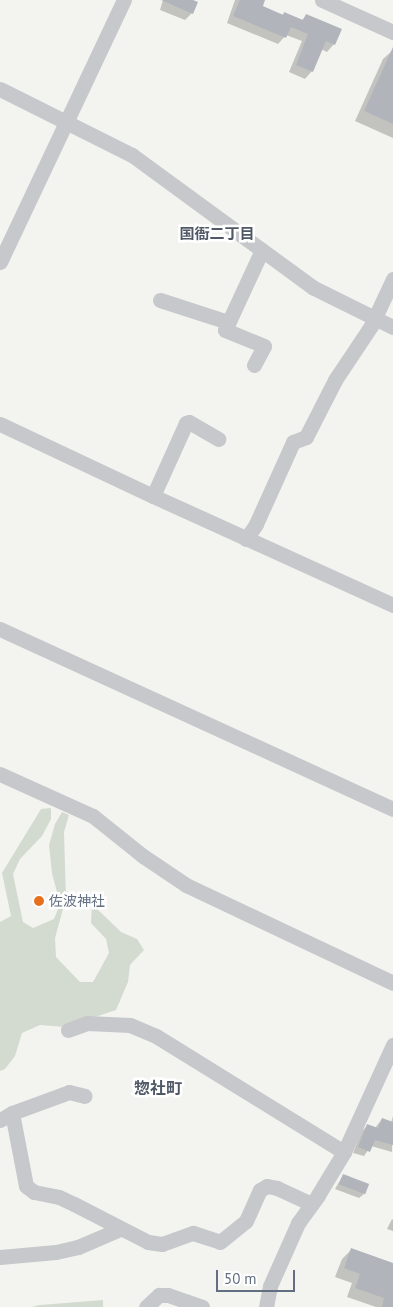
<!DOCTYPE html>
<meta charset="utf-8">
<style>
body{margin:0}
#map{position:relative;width:393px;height:1307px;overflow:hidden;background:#f3f4ef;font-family:"PT Sans","Noto Sans JP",sans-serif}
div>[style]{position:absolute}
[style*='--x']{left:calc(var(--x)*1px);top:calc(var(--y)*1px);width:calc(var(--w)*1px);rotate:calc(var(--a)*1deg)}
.green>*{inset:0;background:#d3dbd0}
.shadow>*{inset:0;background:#0003}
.building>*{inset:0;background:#b1b5bb;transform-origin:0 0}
.minor>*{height:15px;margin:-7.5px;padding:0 7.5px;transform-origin:7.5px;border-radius:7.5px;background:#c6c8cc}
.dots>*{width:14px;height:14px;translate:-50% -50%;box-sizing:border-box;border:2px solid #fff;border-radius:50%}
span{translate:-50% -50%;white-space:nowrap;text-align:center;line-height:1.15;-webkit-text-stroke:5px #fff;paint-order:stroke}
.poi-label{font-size:14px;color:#626e81}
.left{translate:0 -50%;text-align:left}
.neighbourhood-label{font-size:15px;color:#505866;font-weight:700}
.quarter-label{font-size:16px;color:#505866;font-weight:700}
.scale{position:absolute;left:216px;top:1270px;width:79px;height:22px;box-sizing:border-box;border:2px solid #626e81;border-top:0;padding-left:6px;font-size:15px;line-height:18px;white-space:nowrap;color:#626e81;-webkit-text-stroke:4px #fff;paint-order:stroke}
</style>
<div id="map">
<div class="green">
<i style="clip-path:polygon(51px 808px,51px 819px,42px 836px,20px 859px,13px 874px,23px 922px,33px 928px,54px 919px,60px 904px,52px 873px,49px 845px,55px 824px,62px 812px,69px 815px,64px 832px,66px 898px,55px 938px,56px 957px,80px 982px,93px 982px,109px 953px,106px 939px,91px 923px,92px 904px,121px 932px,137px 939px,144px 950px,130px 965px,128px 982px,116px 1010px,65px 1027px,40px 1025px,22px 1033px,15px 1056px,5px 1069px,0 1071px,0 922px,11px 916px,2px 873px,41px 809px)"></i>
<i style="clip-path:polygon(103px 1300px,103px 1307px,31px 1307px,40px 1305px)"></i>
</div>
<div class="shadow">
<i style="clip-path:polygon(163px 0,190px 0,192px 13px,185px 20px,160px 10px)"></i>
<i style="clip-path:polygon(235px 0,264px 0,261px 7px,301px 21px,306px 16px,334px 44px,327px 52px,321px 49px,312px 71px,305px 79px,289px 72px,302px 41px,286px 35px,278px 44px,227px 23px)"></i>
<i style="clip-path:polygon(393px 50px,393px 138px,355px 121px,383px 59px)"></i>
<i style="clip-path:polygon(393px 1116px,392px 1152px,371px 1146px,364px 1156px,353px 1153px,362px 1131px,368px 1125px,375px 1128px,382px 1119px,391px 1123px)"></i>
<i style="clip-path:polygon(343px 1175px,364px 1194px,359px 1198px,335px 1189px)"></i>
<i style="clip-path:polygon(392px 1219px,393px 1220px,393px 1231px,387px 1229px)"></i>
<i style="clip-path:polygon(351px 1250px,393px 1265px,393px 1307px,376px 1307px,347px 1297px,352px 1283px,335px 1277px,342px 1259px)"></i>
</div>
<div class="building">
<i style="clip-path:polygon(161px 0,193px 0,198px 2px,193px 14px)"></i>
<i style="clip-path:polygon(240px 0,265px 0,263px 6px,283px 15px,284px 12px,303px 20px,306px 14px,342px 29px,335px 45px,326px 41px,313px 72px,296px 65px,308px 34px,291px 27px,286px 38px,233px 16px)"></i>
<i style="clip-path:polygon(393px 47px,393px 124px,364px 111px)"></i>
<i style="clip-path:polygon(382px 1118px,393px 1122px,393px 1145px,375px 1140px,370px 1152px,358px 1147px,367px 1124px,378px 1128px)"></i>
<i style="left:343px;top:1174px;width:28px;height:11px;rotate:21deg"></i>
<i style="clip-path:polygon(351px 1248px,393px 1263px,393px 1307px,382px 1307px,384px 1298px,355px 1288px,360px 1274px,344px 1268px)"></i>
</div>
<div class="minor">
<i style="--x:322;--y:0;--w:78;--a:24.3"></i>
<i style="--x:0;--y:89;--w:148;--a:26.6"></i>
<i style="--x:132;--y:155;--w:225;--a:36.2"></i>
<i style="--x:314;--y:288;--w:88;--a:26.3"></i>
<i style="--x:0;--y:262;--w:290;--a:-64.7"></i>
<i style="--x:160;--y:300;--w:71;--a:17.9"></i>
<i style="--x:254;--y:365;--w:21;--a:-62"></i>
<i style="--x:264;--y:346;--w:42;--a:-157.7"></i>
<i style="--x:225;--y:330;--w:88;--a:-65.2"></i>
<i style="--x:0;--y:424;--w:169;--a:25.2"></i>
<i style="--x:153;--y:496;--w:264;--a:24.4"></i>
<i style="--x:153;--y:496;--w:80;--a:-65.7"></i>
<i style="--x:186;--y:423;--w:3;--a:-18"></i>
<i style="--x:189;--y:422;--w:34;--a:30"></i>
<i style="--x:246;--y:539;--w:18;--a:-56"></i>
<i style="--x:256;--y:524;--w:90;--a:-65.7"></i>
<i style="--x:293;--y:442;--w:14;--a:-21"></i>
<i style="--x:306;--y:437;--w:64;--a:-63"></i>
<i style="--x:335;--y:380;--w:65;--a:-56.3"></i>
<i style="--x:371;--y:326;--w:52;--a:-64.9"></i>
<i style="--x:0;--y:629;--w:432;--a:24.6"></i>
<i style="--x:0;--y:774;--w:102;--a:24.3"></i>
<i style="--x:93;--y:816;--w:64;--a:38.7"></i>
<i style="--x:143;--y:856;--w:52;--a:34"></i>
<i style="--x:186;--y:885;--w:229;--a:25.3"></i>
<i style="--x:68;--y:1030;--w:20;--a:-20"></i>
<i style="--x:87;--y:1023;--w:43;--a:2.7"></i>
<i style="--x:130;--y:1025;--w:28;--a:23"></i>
<i style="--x:156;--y:1036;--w:221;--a:31.7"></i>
<i style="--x:12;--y:1113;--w:74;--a:79.1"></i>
<i style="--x:26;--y:1186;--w:10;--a:37"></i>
<i style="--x:34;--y:1192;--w:25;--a:11"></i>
<i style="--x:59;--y:1197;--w:17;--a:25"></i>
<i style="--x:74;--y:1204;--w:83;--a:27.2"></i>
<i style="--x:148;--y:1242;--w:14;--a:8"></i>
<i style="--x:162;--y:1244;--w:33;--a:-20"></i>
<i style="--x:193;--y:1233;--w:28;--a:18"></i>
<i style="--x:220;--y:1242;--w:33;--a:-39"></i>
<i style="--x:246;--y:1221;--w:34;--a:-66"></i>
<i style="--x:260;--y:1190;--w:8;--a:-30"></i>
<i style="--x:267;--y:1186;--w:10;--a:11"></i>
<i style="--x:277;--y:1188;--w:38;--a:25"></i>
<i style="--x:0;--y:1120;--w:14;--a:-30"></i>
<i style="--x:12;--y:1113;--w:61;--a:-20.2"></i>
<i style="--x:69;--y:1092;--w:16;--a:14"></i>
<i style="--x:0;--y:1257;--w:56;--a:-5.1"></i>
<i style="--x:56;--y:1252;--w:23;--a:-13"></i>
<i style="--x:78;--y:1247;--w:46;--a:-23.2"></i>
<i style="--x:146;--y:1307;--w:18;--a:-43"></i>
<i style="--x:159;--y:1295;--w:9;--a:0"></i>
<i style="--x:168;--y:1295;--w:36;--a:19"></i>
<i style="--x:266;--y:1307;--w:21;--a:-79"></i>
<i style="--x:270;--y:1286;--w:69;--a:-66"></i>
<i style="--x:298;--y:1223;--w:34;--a:-54"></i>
<i style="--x:318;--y:1195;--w:50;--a:-58.8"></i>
<i style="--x:344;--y:1152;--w:118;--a:-65.4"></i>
</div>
<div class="dots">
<i style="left:39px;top:901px;background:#e6701d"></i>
</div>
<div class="poi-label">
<span class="left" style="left:49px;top:901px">佐波神社</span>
</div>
<div class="neighbourhood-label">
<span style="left:217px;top:234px">国衙二丁目</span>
</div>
<div class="quarter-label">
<span style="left:158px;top:1088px">惣社町</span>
</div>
<div class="scale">50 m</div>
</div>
